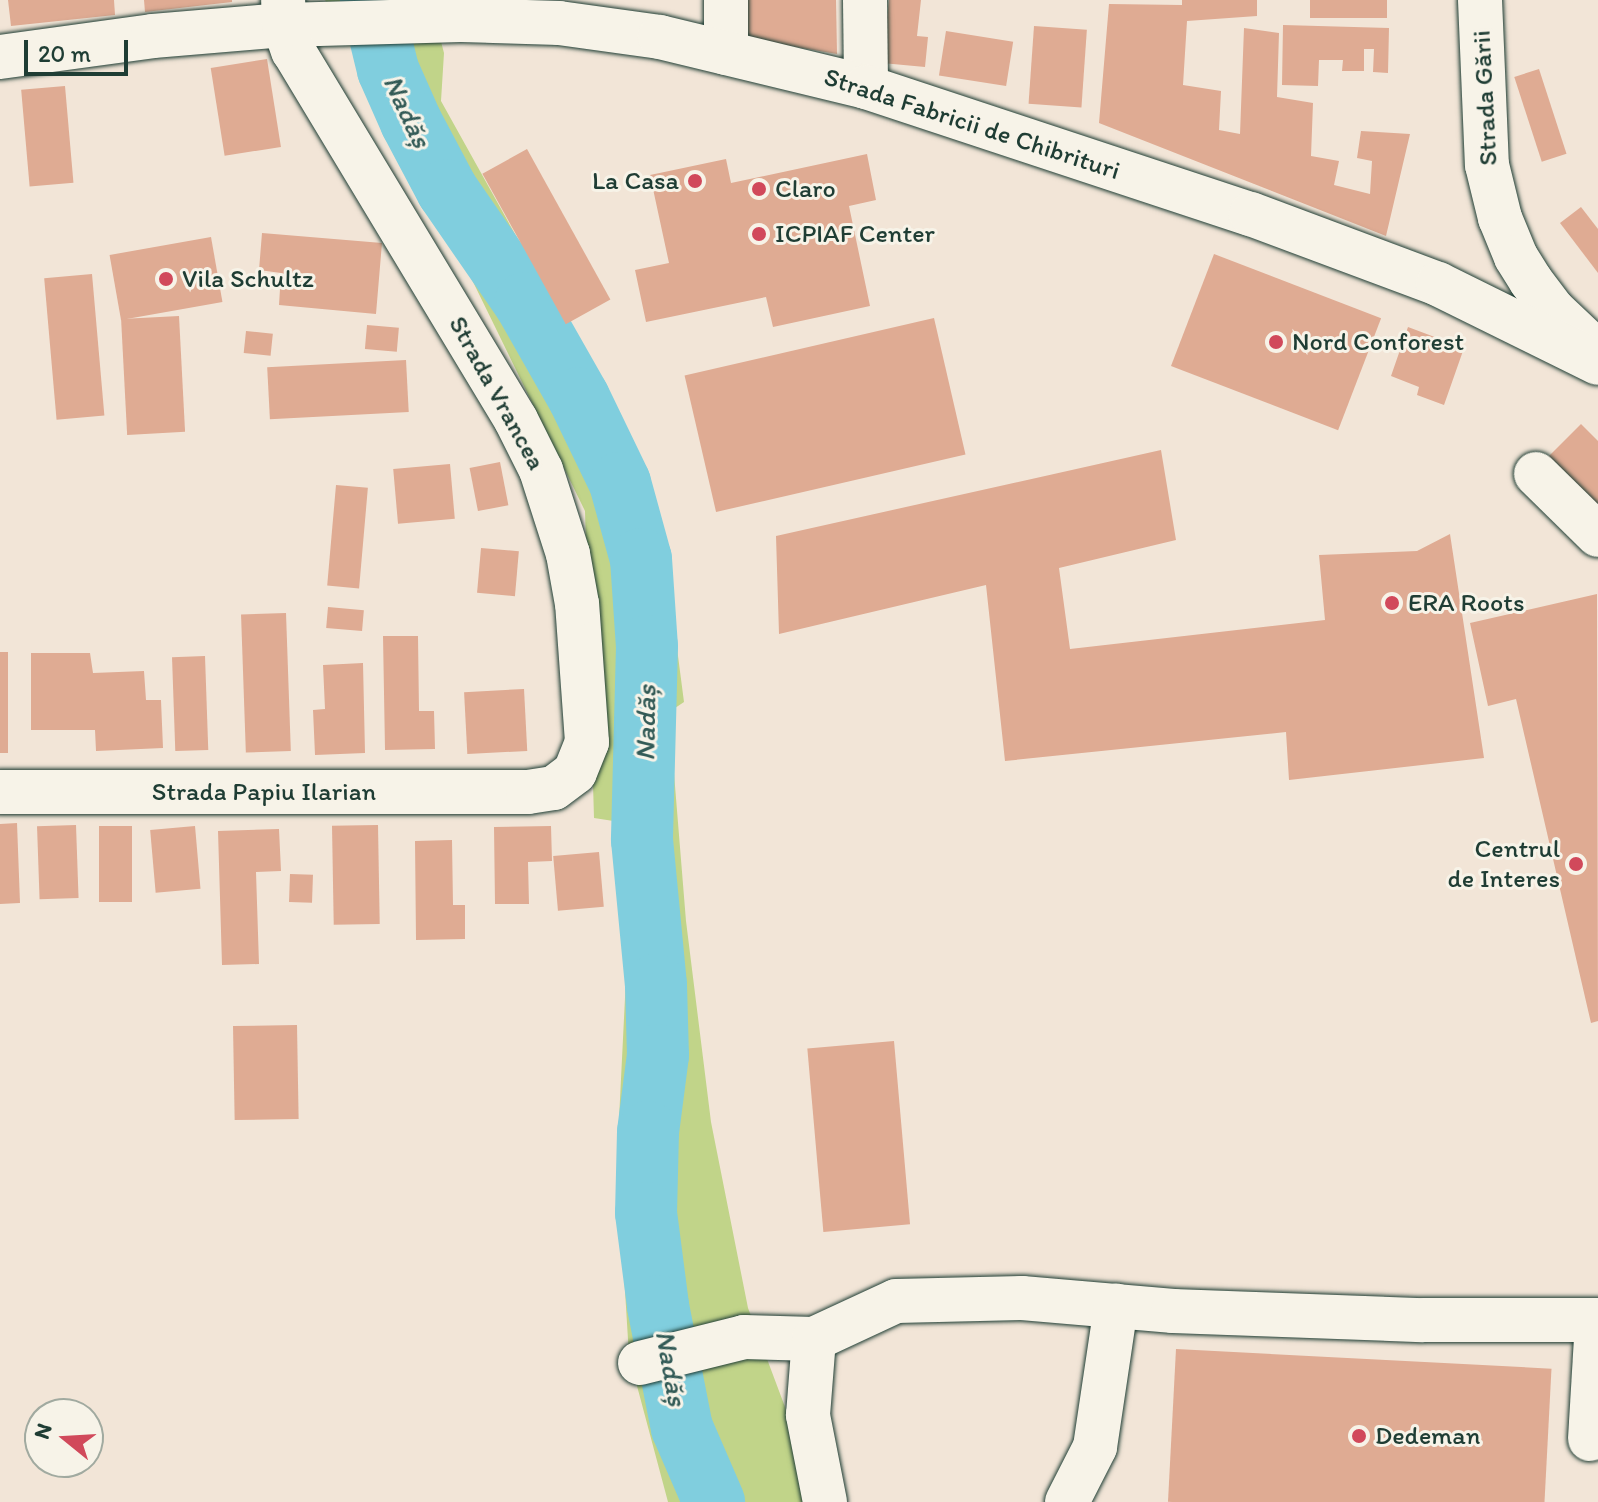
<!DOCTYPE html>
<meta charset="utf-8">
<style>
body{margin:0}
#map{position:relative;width:1598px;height:1502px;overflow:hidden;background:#f2e5d7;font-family:Itim,sans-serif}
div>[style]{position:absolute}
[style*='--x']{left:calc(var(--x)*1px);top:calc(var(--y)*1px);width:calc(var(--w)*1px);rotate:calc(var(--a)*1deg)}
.green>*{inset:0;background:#c1d489}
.river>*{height:62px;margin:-31px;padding:0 31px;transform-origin:31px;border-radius:31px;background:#80cede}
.building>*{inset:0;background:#dfab93;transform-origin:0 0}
.roads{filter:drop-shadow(0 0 2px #1f3d34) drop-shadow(0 0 2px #1f3d34)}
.minor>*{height:44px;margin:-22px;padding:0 22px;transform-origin:22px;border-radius:22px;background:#f7f3e8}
.dots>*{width:22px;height:22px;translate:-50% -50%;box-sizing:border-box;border:4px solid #f7f3e8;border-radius:50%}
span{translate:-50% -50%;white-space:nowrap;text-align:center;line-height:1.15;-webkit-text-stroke:6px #f7f3e8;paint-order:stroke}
.street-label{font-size:26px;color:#1f3d34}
.poi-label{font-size:26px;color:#1f3d34}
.right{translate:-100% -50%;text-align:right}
.left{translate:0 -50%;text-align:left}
.water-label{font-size:28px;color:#325a56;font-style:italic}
.north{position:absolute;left:24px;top:1398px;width:80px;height:80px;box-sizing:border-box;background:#f7f3e8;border:2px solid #a1aaa0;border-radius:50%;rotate:288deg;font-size:22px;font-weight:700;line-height:32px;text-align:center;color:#1f3d34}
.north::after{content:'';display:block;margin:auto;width:28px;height:36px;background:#d1495b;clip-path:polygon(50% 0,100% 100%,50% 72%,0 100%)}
.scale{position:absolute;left:24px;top:40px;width:104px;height:36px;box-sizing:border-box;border:4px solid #1f3d34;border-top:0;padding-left:10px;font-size:24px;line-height:28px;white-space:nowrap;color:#1f3d34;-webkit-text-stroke:6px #f7f3e8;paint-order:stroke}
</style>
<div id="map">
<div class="green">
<i style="clip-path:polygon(325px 0,430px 0,444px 53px,441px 101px,584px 358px,662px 533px,684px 702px,669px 712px,686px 921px,711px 1122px,748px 1308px,785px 1407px,806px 1502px,668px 1502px,629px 1356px,617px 1160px,628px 937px,620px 822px,594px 818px,585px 511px,368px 67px)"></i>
</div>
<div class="river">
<i style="--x:371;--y:0;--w:72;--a:76.3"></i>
<i style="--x:388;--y:70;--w:57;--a:66.1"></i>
<i style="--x:411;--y:122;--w:77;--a:62.1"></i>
<i style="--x:447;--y:190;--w:137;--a:55.4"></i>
<i style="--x:525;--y:303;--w:109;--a:60.4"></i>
<i style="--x:579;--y:398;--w:94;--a:64.2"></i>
<i style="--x:620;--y:483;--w:79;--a:74.6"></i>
<i style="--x:641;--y:559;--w:87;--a:86.1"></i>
<i style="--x:647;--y:646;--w:194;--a:91.5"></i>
<i style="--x:642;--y:840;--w:146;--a:84.5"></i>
<i style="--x:656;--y:985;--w:70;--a:88.4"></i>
<i style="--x:658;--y:1055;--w:78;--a:97.4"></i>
<i style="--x:648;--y:1132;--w:81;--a:91.4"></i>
<i style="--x:646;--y:1213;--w:94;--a:82.6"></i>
<i style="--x:658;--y:1306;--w:124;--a:78.9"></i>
<i style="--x:682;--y:1428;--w:81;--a:66.6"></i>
</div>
<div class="building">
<i style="clip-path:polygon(8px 0,114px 0,115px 15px,11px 26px)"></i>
<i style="clip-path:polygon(144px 0,232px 0,232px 2px,145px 12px)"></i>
<i style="clip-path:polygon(743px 0,836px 0,837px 54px,743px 38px)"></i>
<i style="clip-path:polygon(889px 0,921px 0,917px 36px,928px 37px,925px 67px,882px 63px)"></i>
<i style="clip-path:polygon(1182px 0,1257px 0,1257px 16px,1187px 21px,1183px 85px,1221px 91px,1219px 130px,1240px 134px,1244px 28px,1279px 33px,1277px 97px,1313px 103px,1311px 156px,1339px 161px,1334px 185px,1370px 194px,1372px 161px,1357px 158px,1361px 131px,1410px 134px,1386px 236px,1099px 123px,1109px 4px,1182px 5px)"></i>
<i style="left:1310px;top:0;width:77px;height:18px"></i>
<i style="clip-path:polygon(1283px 25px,1389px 28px,1388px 73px,1373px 72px,1374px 49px,1364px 49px,1364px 71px,1342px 71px,1343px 60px,1319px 60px,1318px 86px,1282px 85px)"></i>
<i style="left:1034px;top:26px;width:53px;height:78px;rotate:4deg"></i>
<i style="left:946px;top:31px;width:68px;height:45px;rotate:9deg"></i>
<i style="left:267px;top:59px;width:89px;height:57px;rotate:81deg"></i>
<i style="left:1539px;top:69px;width:89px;height:26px;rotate:72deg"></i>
<i style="left:65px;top:86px;width:97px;height:44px;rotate:85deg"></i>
<i style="left:527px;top:149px;width:172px;height:51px;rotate:61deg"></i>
<i style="clip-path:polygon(867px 154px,876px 200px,849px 206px,870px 306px,773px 327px,766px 297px,646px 322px,635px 270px,669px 263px,650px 175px,726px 159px,731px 183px)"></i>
<i style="clip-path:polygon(1581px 207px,1598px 229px,1598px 273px,1560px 223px)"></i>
<i style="clip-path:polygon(262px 233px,382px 243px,376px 314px,279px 305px,281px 273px,259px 270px)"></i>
<i style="left:211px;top:237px;width:66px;height:103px;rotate:80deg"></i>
<i style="left:1214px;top:254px;width:179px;height:120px;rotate:21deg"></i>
<i style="left:92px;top:274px;width:142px;height:48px;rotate:85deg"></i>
<i style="left:179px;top:316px;width:116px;height:58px;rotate:87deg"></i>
<i style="left:934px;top:318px;width:140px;height:256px;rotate:77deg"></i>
<i style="left:367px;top:325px;width:32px;height:24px;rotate:5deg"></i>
<i style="clip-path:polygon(1408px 327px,1464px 348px,1444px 405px,1417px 395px,1419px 387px,1391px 376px)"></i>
<i style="left:246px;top:331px;width:27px;height:22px;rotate:6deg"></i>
<i style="left:406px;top:360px;width:52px;height:139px;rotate:87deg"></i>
<i style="clip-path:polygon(1581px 424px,1598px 441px,1598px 523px,1541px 464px)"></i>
<i style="clip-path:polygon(1161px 450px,1176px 540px,1059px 568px,1070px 649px,1325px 620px,1319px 555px,1417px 551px,1450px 534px,1484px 758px,1289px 780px,1286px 732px,1005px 761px,986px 585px,779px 634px,776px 536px)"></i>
<i style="left:500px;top:462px;width:44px;height:31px;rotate:79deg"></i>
<i style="left:450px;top:464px;width:55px;height:57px;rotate:85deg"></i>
<i style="left:336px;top:485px;width:32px;height:101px;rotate:5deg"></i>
<i style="left:481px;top:548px;width:38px;height:45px;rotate:5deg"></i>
<i style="clip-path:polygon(1597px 594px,1598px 1021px,1591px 1023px,1516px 699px,1488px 706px,1470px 623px)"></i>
<i style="left:328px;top:607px;width:36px;height:21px;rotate:5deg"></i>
<i style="left:286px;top:613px;width:138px;height:45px;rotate:88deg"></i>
<i style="clip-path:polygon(383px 636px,418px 636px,419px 711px,434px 711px,435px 749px,385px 750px)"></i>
<i style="left:0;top:652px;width:8px;height:101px"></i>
<i style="clip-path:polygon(31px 653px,90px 653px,93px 673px,144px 671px,146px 700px,161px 700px,163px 748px,96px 751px,95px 730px,31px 730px)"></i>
<i style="left:205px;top:656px;width:94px;height:33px;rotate:88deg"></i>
<i style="clip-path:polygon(363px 663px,365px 753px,315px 755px,313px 710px,325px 709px,323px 665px)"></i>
<i style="left:524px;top:689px;width:62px;height:60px;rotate:87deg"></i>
<i style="clip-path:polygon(17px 823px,20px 903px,0 904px,0 824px)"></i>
<i style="left:76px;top:825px;width:73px;height:39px;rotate:88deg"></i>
<i style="left:378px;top:825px;width:99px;height:46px;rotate:89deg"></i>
<i style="left:99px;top:826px;width:33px;height:76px"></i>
<i style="left:195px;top:826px;width:63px;height:45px;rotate:85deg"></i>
<i style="clip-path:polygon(551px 826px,552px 861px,528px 862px,529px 904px,495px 904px,494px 827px)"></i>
<i style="clip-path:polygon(279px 829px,281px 871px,256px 872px,259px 964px,222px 965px,218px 831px)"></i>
<i style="clip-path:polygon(452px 840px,453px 905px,465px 905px,465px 939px,416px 940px,415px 841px)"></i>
<i style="left:599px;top:852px;width:55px;height:46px;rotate:85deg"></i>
<i style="left:290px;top:874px;width:23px;height:28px;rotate:2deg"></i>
<i style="left:297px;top:1025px;width:94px;height:64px;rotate:89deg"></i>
<i style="left:894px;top:1041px;width:184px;height:87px;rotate:85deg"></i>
<i style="left:1176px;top:1349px;width:376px;height:153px;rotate:3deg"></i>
</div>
<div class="roads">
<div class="minor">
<i style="--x:726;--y:0;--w:53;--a:90"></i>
<i style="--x:865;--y:0;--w:87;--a:89.3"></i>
<i style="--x:1480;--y:0;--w:165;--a:87.6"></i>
<i style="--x:1487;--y:165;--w:55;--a:76.2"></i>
<i style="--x:1500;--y:218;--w:42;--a:67.7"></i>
<i style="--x:1516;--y:257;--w:28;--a:58"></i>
<i style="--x:1531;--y:281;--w:38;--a:53"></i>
<i style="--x:1554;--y:311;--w:51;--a:43.4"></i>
<i style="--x:0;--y:57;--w:154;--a:-7.8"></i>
<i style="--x:153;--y:36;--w:131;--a:-4.8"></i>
<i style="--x:284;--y:25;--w:177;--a:-1.6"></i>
<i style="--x:461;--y:20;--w:98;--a:1.8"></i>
<i style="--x:559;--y:23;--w:102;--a:7.9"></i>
<i style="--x:660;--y:37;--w:212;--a:13.6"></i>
<i style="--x:866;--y:87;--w:405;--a:18.3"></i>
<i style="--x:1251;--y:214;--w:200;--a:20.5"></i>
<i style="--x:1438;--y:284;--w:178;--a:26.3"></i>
<i style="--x:1536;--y:474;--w:87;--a:44.5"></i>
<i style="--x:0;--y:792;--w:528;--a:0"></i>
<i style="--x:528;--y:792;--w:26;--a:-9"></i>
<i style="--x:554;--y:788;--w:26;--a:-37"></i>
<i style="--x:575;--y:772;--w:32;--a:-68"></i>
<i style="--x:587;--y:742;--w:138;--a:-94.1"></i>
<i style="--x:577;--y:604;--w:51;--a:-100.2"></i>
<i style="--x:568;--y:554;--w:88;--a:-107.8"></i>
<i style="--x:541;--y:470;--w:56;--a:-116.6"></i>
<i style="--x:516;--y:420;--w:431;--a:-121.1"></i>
<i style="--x:293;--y:51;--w:28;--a:-109"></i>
<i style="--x:284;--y:25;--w:25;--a:-92"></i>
<i style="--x:640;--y:1363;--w:107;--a:-14"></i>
<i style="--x:744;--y:1337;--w:70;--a:1.6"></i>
<i style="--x:1590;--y:1439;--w:119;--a:-86.6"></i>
<i style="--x:825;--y:1502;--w:89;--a:-101.1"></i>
<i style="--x:808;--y:1415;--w:76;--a:-85.5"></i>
<i style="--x:814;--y:1339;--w:90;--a:-24.9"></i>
<i style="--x:896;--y:1301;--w:126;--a:-1.4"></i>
<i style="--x:1022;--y:1298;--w:152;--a:4.9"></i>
<i style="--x:1173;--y:1311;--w:250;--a:2.1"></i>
<i style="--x:1423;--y:1320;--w:175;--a:0"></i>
<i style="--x:1067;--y:1502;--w:62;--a:-63"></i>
<i style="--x:1095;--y:1447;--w:143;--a:-81.5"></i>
</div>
</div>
<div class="dots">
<i style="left:695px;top:181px;background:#d1495b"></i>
<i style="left:759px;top:189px;background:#d1495b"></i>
<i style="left:759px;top:234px;background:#d1495b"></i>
<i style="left:166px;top:279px;background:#d1495b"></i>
<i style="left:1276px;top:342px;background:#d1495b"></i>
<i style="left:1392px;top:603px;background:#d1495b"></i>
<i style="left:1576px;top:864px;background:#d1495b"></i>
<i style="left:1359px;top:1436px;background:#d1495b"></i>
</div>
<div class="street-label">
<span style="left:1485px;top:98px;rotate:-93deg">Strada Gării</span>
<span style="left:972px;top:124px;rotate:18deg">Strada Fabricii de Chibrituri</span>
<span style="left:497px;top:393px;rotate:61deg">Strada Vrancea</span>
<span style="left:264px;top:792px">Strada Papiu Ilarian</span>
</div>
<div class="poi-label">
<span class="right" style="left:679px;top:181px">La Casa</span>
<span class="left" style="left:775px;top:189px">Claro</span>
<span class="left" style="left:775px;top:234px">ICPIAF Center</span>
<span class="left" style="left:182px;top:279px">Vila Schultz</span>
<span class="left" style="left:1292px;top:342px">Nord Conforest</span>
<span class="left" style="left:1408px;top:603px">ERA Roots</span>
<span class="right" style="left:1560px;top:864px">Centrul<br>de Interes</span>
<span class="left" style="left:1375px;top:1436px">Dedeman</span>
</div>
<div class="water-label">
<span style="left:408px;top:111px;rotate:65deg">Nadăș</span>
<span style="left:645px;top:723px;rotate:-89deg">Nadăș</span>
<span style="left:672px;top:1368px;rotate:80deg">Nadăș</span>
</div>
<div class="north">N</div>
<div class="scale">20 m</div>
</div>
